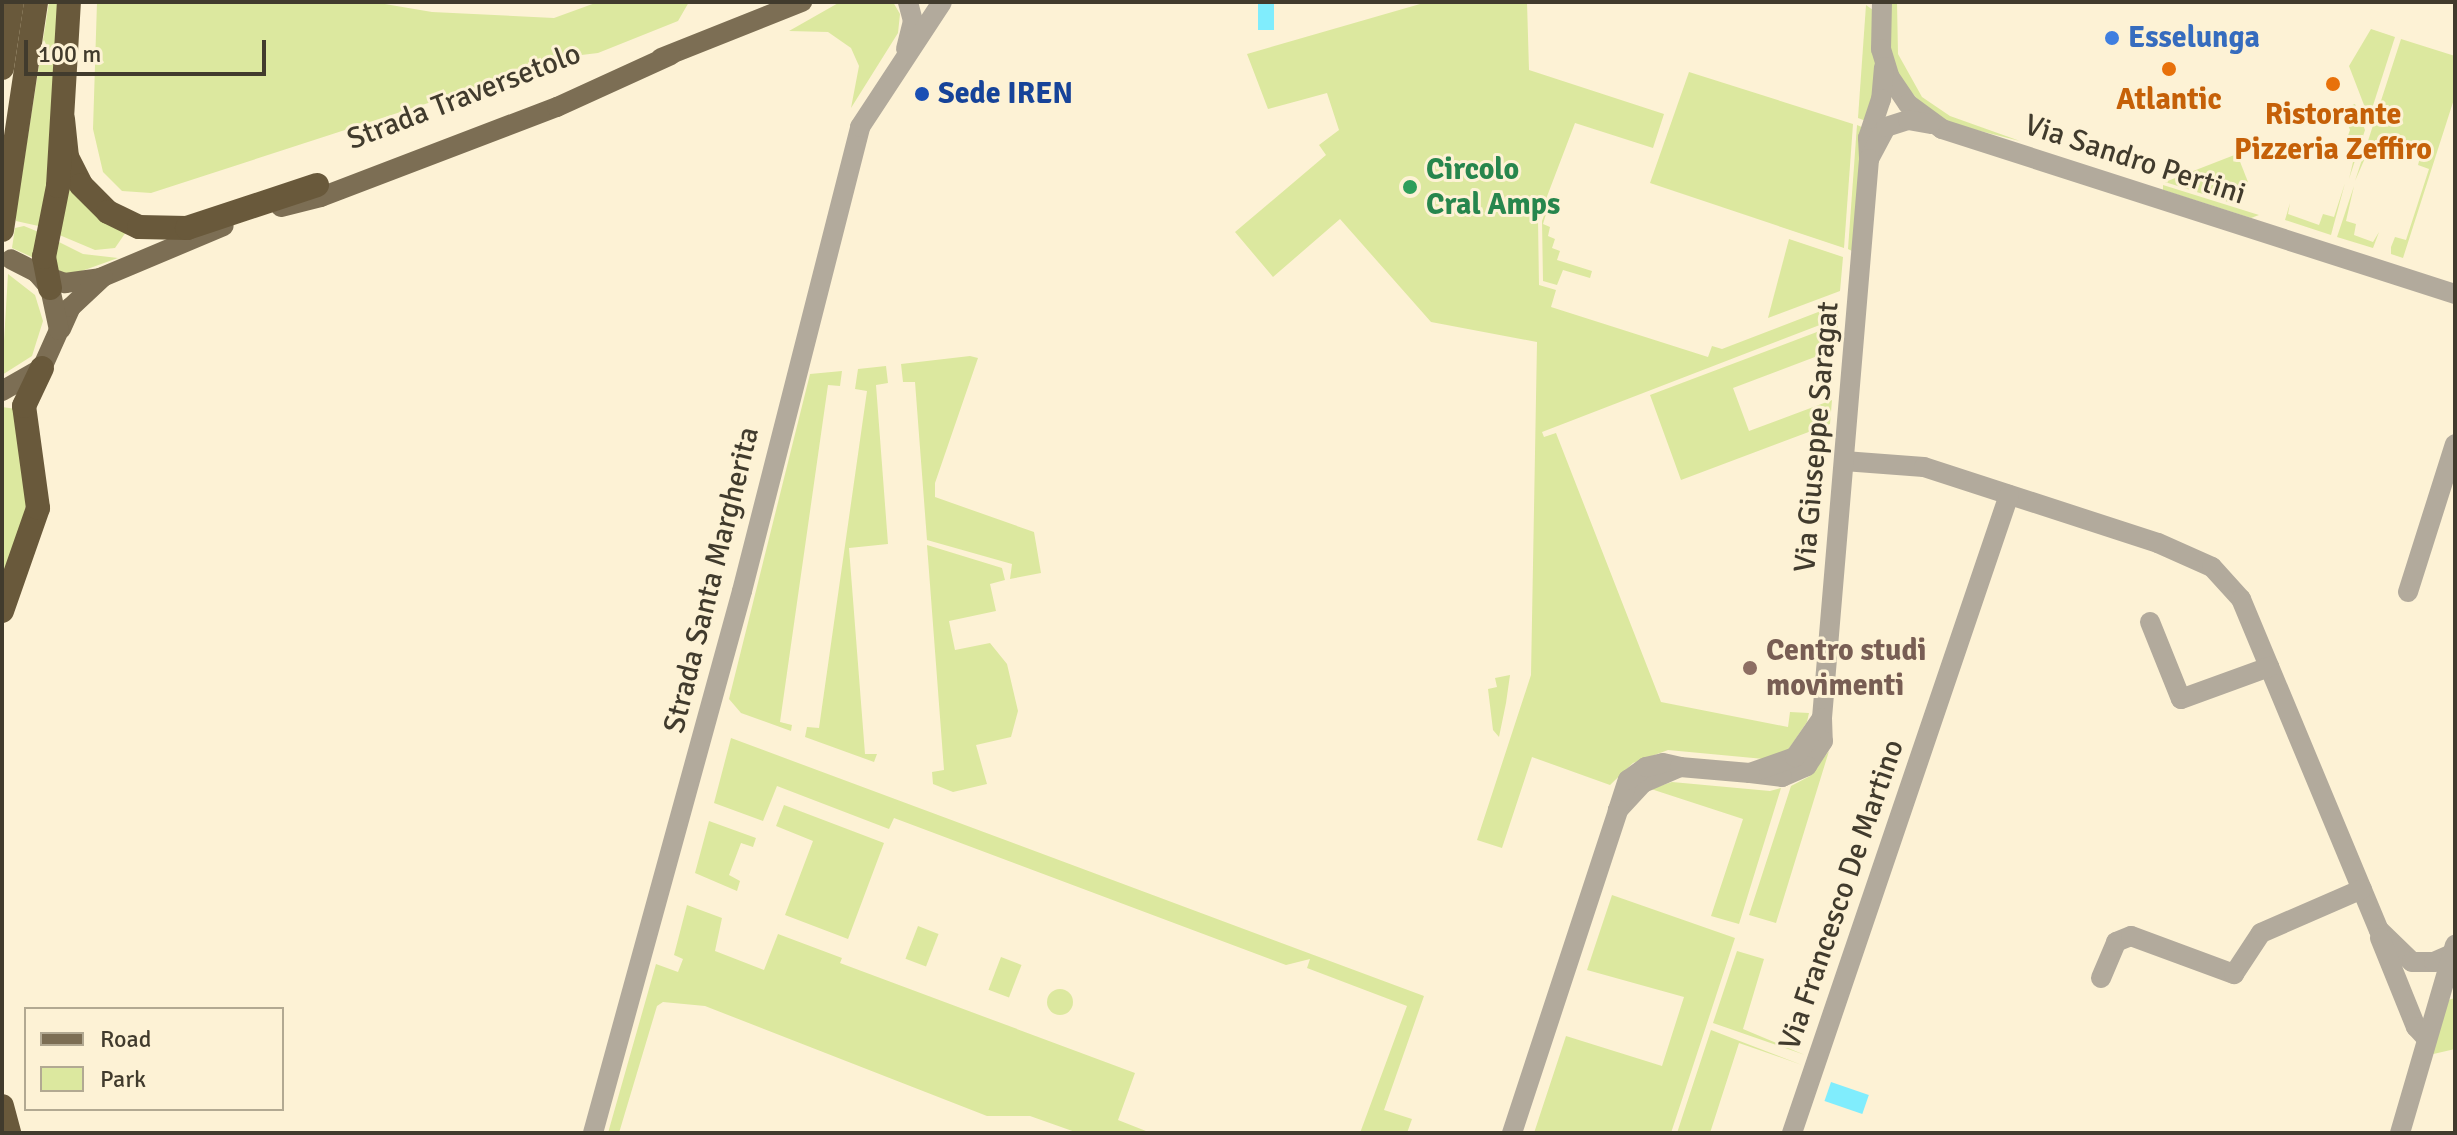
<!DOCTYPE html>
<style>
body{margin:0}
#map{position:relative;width:2457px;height:1135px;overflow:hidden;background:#fdf2d5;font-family:Signika,sans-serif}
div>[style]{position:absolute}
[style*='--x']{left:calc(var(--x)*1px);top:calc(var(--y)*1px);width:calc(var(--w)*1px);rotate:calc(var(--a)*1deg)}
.green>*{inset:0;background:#dce89f;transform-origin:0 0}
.round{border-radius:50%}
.water>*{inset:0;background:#80edfd;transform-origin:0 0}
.minor>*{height:20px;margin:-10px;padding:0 10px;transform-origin:10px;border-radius:10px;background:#b2aa9c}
.major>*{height:20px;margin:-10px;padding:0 10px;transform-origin:10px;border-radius:10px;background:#7c6e54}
.highway>*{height:24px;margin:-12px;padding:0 12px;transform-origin:12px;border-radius:12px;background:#69593b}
.dots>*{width:22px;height:22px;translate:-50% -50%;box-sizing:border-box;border:4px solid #fdf2d5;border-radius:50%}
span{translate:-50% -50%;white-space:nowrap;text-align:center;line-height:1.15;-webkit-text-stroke:6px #fdf2d5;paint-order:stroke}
.shop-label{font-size:30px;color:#366cbe;font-weight:700}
.left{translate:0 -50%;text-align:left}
.transit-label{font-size:30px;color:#164399;font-weight:700}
.street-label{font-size:30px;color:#413b2d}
.food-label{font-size:30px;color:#c56008;font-weight:700}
.leisure-label{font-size:30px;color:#27864d;font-weight:700}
.education-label{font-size:30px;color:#785e54;font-weight:700}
.frame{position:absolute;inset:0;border:4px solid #413b2d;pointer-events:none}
.legend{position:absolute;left:24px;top:1007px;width:260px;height:104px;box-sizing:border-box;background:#fdf2d5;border:2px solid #b2a992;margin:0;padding:10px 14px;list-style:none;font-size:24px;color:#413b2d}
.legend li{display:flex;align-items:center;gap:16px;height:40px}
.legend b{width:40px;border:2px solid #b2a992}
.scale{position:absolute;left:24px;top:40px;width:242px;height:36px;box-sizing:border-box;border:4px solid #413b2d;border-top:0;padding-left:10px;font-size:24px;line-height:28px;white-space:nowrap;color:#413b2d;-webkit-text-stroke:6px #fdf2d5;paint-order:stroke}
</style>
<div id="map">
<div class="green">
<i style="clip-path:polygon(49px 2px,62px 2px,43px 227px,16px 221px,16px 212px)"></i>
<i style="clip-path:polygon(97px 2px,373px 2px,432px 12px,554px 18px,598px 2px,689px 2px,678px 21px,598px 53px,573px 56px,151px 193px,122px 191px,103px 172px,93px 129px)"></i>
<i style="clip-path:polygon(840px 2px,893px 2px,900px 14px,898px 33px,851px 108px,859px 66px,851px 48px,828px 32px,789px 31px)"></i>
<i style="clip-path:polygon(1427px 2px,1527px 2px,1529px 70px,1664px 114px,1653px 148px,1575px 123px,1538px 220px,1539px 285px,1556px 290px,1551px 307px,1708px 357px,1712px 346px,1722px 349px,1839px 304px,1838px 318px,1542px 432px,1544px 437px,1556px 433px,1661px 702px,1788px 727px,1790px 712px,1809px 713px,1807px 722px,1788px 750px,1764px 759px,1668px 750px,1633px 763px,1610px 785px,1532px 757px,1502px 848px,1477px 840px,1531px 675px,1537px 342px,1431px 322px,1340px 219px,1273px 277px,1235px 232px,1326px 155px,1319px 145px,1339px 130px,1327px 93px,1268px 109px,1247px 54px)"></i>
<i style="clip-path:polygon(1891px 2px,1897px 2px,1898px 54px,1922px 97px,1950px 116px,2020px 141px,1952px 124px,1924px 107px,1900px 79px,1891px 53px)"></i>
<i style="clip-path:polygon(1866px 5px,1873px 10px,1877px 82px,1866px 121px,1858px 118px)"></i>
<i style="clip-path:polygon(2371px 29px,2395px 37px,2369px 118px,2349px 66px)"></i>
<i style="clip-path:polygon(2401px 39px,2455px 56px,2455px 96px,2403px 258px,2391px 254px,2391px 247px,2395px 237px,2406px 240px,2429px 169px,2418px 165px,2421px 153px,2383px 141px,2379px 152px,2369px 149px,2355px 181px)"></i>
<i style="clip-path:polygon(1689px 72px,1853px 124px,1844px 248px,1650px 183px)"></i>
<i style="clip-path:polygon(2355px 104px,2365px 130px,2349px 179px,2357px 145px,2346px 141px,2350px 130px,2342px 109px)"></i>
<i style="clip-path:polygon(1857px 125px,1864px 128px,1854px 252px,1848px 249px)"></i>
<i style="clip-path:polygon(2237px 154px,2248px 182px,2241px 206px,2165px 182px)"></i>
<i style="clip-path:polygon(68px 183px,126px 232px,115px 248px,95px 250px,57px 234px)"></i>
<i style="clip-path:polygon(2345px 183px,2331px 235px,2285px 220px,2290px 203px,2288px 214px,2319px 225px,2323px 214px,2334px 217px)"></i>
<i style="clip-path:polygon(2163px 185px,2259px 215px,2251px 218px,2163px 190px)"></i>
<i style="clip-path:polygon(2354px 186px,2346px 221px,2356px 224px,2354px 235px,2373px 242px,2379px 232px,2373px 248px,2337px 237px)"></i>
<i style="clip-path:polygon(1552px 194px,1543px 224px,1550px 227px,1548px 236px,1555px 239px,1552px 248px,1560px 251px,1557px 260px,1592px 271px,1590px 278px,1563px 270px,1557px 285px,1543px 281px,1542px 221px)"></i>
<i style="clip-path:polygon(24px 226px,41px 233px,34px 258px,12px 248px,15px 228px)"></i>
<i style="clip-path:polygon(1789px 239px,1843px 257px,1840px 291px,1768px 318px)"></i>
<i style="clip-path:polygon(55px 240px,83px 254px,118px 258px,65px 277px,52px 264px)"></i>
<i style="clip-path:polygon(8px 274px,35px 295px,43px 321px,32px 356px,2px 375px)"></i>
<i style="clip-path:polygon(1838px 324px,1836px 349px,1733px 388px,1749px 431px,1832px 400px,1830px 424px,1681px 480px,1650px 395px)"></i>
<i style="clip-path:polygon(970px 356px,978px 358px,935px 483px,935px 497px,1034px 532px,1041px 573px,1010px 579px,1012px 564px,927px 540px,915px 382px,903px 382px,901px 364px)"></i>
<i style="clip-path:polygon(886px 366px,888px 383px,876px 385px,888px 544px,849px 548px,865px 754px,877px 754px,874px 762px,805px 737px,807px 727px,819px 728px,867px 391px,855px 389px,858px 369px)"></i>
<i style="clip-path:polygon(842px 371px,840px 386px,828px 385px,780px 722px,792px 725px,791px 731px,741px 713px,729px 699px,810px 374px)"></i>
<i style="clip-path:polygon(2px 407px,16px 409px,31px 489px,2px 590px)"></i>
<i style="clip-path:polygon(927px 545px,1002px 568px,1005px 580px,990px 584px,996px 611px,949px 621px,955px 650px,990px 643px,1007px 664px,1018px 711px,1011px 737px,976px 745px,987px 784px,953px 792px,933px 784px,932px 772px,944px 770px)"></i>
<i style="clip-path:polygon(1510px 675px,1506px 703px,1499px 737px,1493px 730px,1488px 689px,1497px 687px,1495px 678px)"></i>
<i style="clip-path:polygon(731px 738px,1424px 996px,1384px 1110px,1412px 1119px,1407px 1133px,1360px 1133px,1407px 1006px,1307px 968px,1310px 959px,1286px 965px,894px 818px,889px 829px,777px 786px,763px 821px,714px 803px)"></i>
<i style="clip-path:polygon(1829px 751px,1776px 923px,1749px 915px,1791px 786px,1810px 776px)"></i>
<i style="clip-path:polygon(1672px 782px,1770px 791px,1781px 788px,1739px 924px,1711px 916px,1743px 819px,1651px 789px)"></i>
<i style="clip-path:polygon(784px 805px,884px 843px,848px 939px,785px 915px,813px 841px,776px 826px)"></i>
<i style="clip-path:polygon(709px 821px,756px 838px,753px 847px,741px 843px,729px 875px,740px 881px,737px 891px,695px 873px)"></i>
<i style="clip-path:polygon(1612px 895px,1735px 938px,1671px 1133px,1534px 1133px,1566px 1036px,1662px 1066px,1684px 997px,1587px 970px)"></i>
<i style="clip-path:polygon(687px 905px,722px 918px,715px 951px,764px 970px,778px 934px,842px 958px,840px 963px,1135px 1073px,1118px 1120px,1151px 1133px,1078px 1133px,1030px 1116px,987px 1116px,705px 1006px,663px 1002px,657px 1006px,619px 1133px,608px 1133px,656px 964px,678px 972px,683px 959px,674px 955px)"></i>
<i style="left:918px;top:926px;width:22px;height:35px;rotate:21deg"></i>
<i style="clip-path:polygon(1737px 951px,1764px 959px,1743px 1029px,1805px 1055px,1713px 1023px)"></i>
<i style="left:1001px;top:957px;width:22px;height:35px;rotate:21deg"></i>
<i class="round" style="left:1047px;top:989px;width:26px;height:26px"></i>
<i style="clip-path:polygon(2455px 998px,2455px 1049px,2429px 1055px,2441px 1002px)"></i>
<i style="clip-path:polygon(1711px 1030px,1802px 1065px,1739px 1043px,1710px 1133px,1677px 1133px)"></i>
</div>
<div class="water">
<i style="left:1258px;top:2px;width:16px;height:28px"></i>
<i style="left:1831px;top:1082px;width:40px;height:20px;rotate:19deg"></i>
</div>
<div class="minor">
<i style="--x:1882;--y:2;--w:47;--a:91.2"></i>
<i style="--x:1881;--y:49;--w:28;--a:73"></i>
<i style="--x:1889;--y:76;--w:34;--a:56"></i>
<i style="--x:1908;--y:104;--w:42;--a:36.3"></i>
<i style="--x:1942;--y:129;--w:539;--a:17.83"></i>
<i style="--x:906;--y:49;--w:29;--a:-76"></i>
<i style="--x:913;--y:21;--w:20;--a:-105"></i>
<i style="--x:1884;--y:67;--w:32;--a:95"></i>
<i style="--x:1881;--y:99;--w:41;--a:108.4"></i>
<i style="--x:1868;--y:138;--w:21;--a:87"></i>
<i style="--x:1869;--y:159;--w:36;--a:-62"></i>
<i style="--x:1886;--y:127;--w:23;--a:-18"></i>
<i style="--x:1908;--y:120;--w:23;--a:10"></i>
<i style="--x:1844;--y:461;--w:80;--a:4.3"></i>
<i style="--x:1924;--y:467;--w:246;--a:18"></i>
<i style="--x:2158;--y:543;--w:59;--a:24"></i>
<i style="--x:2212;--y:567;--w:43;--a:47.8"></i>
<i style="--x:2241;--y:599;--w:359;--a:67.4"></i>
<i style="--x:2379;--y:930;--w:46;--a:44.1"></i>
<i style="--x:2412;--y:962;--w:22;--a:0"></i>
<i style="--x:2434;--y:962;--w:20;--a:-24"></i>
<i style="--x:2408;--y:592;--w:155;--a:-72.4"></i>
<i style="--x:2150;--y:622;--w:83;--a:68.1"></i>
<i style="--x:2181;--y:699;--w:94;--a:-20"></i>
<i style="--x:1822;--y:718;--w:561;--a:-85.19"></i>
<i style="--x:1822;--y:718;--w:23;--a:88"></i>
<i style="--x:1823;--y:741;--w:30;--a:123"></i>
<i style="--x:1807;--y:766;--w:27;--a:156"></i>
<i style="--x:1782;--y:777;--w:32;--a:-173"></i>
<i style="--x:1750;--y:773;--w:48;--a:-19.6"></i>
<i style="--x:1795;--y:757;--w:47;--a:-55.3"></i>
<i style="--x:1663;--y:763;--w:17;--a:13"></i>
<i style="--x:1680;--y:767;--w:40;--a:156.6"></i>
<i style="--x:1643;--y:783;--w:37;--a:133"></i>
<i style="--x:1618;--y:810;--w:32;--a:-72"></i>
<i style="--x:1628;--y:780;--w:22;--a:-36"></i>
<i style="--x:1646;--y:767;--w:17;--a:-13"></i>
<i style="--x:1680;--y:767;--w:70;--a:4.9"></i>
<i style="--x:2380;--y:938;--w:96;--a:68"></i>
<i style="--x:2416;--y:1027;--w:16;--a:47"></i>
<i style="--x:2101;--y:978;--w:39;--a:-67"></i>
<i style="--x:2116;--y:942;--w:16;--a:-22"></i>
<i style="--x:2131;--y:936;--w:110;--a:20.3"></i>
<i style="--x:2234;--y:974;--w:49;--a:-56.6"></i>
<i style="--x:2261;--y:933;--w:110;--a:-23.5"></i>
<i style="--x:593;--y:1133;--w:562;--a:-74.63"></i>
<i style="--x:742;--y:591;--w:479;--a:-75.7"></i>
<i style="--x:860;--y:127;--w:149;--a:-56.7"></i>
<i style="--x:1512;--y:1133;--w:340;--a:-71.8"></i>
<i style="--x:1792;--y:1133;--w:674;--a:-71.22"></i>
<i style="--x:2400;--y:1133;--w:196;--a:-73.7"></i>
</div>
<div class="major">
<i style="--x:661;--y:58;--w:152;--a:-21.7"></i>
<i style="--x:281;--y:207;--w:41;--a:-14"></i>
<i style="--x:321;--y:197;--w:253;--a:-20.9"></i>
<i style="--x:557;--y:107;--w:125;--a:-24.5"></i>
<i style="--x:37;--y:273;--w:30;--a:20"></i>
<i style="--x:65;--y:283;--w:35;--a:-8"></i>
<i style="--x:100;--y:278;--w:134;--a:-22.8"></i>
<i style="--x:61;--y:329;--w:24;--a:-66"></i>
<i style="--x:71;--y:307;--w:44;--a:-43.2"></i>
<i style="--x:2;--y:391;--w:46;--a:-29.9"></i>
<i style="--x:42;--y:368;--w:42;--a:-65.9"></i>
<i style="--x:59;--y:330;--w:43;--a:-102.1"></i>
<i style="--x:50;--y:288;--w:21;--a:-131"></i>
<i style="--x:36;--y:272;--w:28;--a:-153"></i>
</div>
<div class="highway">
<i style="--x:2;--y:68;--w:67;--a:-81.4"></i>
<i style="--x:63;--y:119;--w:38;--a:84"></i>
<i style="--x:67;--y:157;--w:31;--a:63"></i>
<i style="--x:81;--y:185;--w:38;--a:45"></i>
<i style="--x:108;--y:212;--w:34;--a:26"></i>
<i style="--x:139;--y:227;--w:48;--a:1.2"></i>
<i style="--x:187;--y:228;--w:137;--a:-18.3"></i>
<i style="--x:2;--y:230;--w:231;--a:-81.5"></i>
<i style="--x:50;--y:288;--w:32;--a:-101"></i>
<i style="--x:44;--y:257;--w:72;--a:-78.8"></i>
<i style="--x:58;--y:186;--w:184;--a:-86.6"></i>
<i style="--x:2;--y:611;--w:109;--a:-70.7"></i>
<i style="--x:38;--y:508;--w:103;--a:-97.8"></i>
<i style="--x:24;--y:406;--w:42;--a:-64.7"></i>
<i style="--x:2;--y:1106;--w:28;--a:75"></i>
</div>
<div class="dots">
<i style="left:2112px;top:38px;background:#3f7fe0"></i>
<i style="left:2169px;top:69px;background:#e8710a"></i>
<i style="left:2333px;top:84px;background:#e8710a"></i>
<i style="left:922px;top:94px;background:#1a4fb4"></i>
<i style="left:1410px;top:187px;background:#2e9e5b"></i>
<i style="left:1750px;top:668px;background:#8d6e63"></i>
</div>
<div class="shop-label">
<span class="left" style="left:2128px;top:38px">Esselunga</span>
</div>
<div class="transit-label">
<span class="left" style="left:938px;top:94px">Sede IREN</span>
</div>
<div class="street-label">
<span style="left:464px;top:97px;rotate:-21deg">Strada Traversetolo</span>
<span style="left:2135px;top:160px;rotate:18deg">Via Sandro Pertini</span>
<span style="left:1817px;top:437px;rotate:-85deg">Via Giuseppe Saragat</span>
<span style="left:712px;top:580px;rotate:-76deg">Strada Santa Margherita</span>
<span style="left:1842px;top:895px;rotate:-71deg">Via Francesco De Martino</span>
</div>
<div class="food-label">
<span style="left:2169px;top:100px">Atlantic</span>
<span style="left:2333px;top:132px">Ristorante<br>Pizzeria Zeffiro</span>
</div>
<div class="leisure-label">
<span class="left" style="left:1426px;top:187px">Circolo<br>Cral Amps</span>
</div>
<div class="education-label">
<span class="left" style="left:1766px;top:668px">Centro studi<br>movimenti</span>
</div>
<div class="frame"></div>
<ul class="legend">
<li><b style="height:10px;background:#7c6e54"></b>Road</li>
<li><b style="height:22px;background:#dce89f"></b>Park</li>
</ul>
<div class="scale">100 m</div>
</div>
